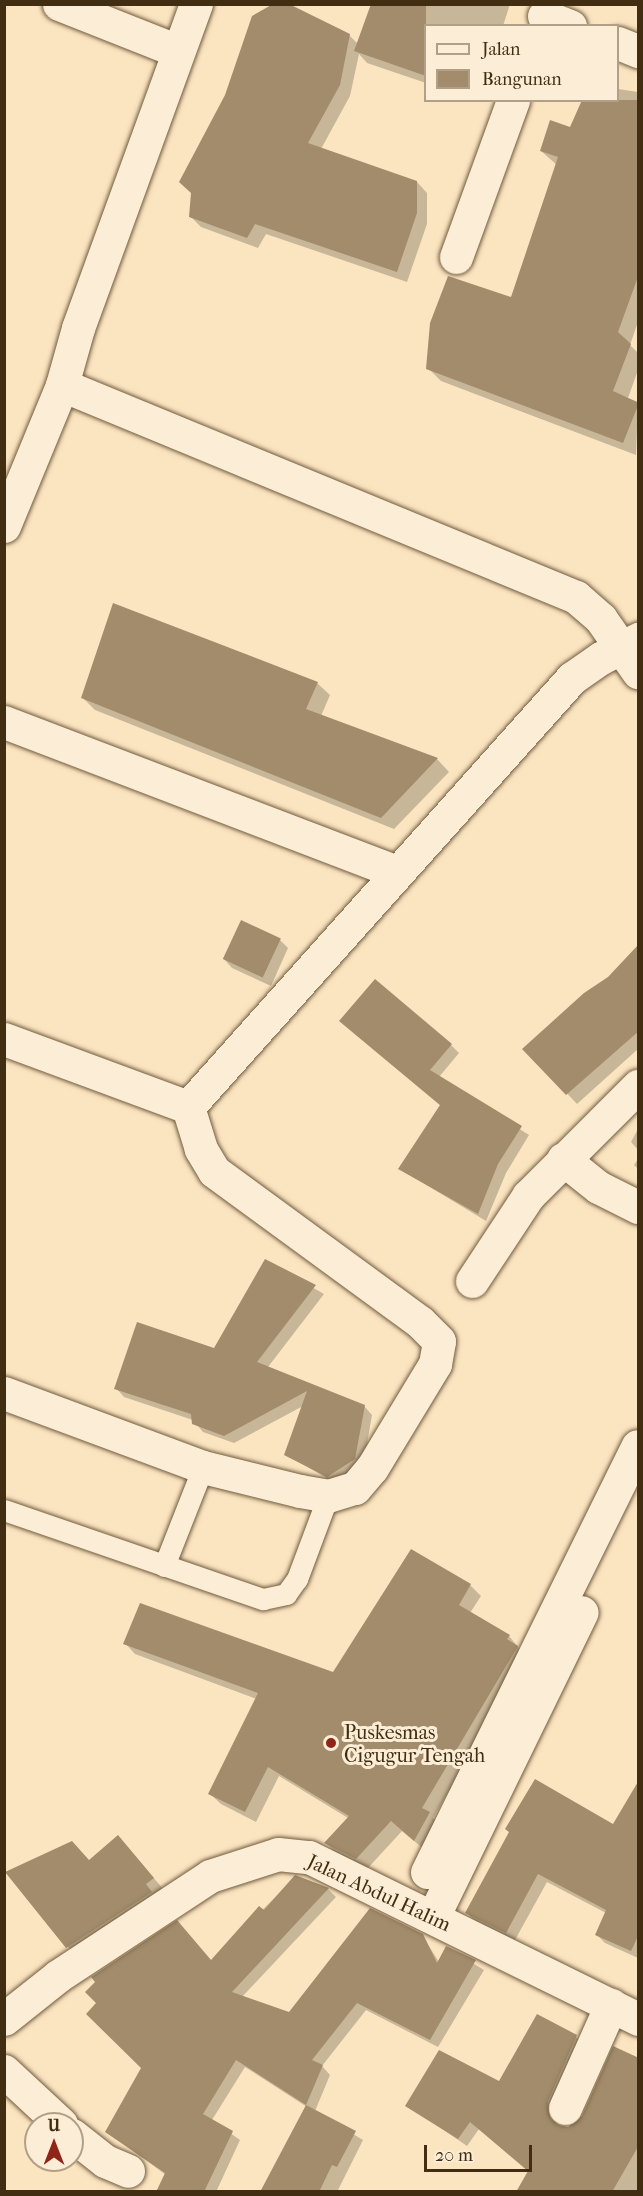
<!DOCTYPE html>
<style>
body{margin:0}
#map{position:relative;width:643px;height:2196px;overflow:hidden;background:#fbe4c0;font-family:"IM FELL French Canon",serif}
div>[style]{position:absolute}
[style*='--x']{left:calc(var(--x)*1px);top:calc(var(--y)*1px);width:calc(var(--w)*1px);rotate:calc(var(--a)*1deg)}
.shadow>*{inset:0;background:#0003}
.building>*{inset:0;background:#a28c6c;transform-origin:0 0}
.roads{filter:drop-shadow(0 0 2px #705b3d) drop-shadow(0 0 2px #705b3d)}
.service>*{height:21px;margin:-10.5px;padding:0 10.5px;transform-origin:10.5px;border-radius:10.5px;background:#fcedd6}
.minor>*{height:33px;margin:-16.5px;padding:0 16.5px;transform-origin:16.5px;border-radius:16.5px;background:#fcedd6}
.tertiary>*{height:33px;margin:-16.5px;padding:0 16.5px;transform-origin:16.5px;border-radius:16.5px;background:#fcedd6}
.dots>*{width:16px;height:16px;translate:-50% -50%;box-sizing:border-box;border:3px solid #fcedd6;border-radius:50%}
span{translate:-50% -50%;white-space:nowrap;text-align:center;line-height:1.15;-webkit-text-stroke:6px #fcedd6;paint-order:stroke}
.poi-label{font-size:20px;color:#412d11}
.left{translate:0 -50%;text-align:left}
.street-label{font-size:20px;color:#412d11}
.frame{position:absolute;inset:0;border:6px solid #412d11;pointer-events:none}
.legend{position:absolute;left:424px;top:24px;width:195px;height:78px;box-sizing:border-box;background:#fcedd6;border:2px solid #b1a087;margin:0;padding:8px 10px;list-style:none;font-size:18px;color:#412d11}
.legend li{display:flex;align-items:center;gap:12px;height:30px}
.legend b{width:30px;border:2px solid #b1a087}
.north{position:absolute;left:24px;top:2112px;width:60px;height:60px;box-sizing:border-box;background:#fcedd6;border:2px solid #b1a087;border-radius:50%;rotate:0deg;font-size:16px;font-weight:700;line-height:24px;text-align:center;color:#412d11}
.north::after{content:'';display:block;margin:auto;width:21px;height:27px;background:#8f2418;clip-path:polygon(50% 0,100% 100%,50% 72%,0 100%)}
.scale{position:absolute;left:424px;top:2145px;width:108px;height:27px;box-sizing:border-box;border:3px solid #412d11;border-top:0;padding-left:8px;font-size:18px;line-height:21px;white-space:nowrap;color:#412d11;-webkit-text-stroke:4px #fcedd6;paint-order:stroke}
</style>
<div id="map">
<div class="shadow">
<i style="clip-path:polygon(372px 4px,510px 4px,503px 26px,426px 26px,426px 83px,367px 63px,359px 54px,350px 96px,321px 149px,417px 182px,427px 193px,427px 224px,407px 282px,266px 234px,258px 248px,201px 227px,190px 216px,349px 35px,358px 44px)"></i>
<i style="clip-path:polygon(618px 89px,638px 92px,638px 322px,630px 345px,638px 353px,638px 370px,628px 398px,638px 402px,636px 455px,441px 381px,428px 368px,511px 299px,557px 165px,541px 151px,618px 100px)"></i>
<i style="clip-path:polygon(317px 683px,330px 695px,321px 716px,437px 759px,449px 772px,394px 829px,95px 710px,83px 698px)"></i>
<i style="clip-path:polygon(280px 940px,288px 948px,271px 986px,232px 968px,224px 959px)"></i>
<i style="clip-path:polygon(638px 946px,638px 1049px,577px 1104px,525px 1049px,609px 978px)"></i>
<i style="clip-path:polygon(349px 1029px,451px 1045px,459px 1053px,439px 1077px,529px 1135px,506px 1173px,486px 1221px,400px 1169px,441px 1106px)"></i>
<i style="clip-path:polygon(638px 1129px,638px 1150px,631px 1142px)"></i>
<i style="clip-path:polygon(638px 1159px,638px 1169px,634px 1165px)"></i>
<i style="clip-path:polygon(266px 1261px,324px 1294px,268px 1367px,364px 1406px,372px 1415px,363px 1467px,336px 1484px,286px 1454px,303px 1406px,234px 1443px,203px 1432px,193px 1420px,124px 1397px,116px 1388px,215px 1349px)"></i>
<i style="clip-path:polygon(412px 1551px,470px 1585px,481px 1596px,470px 1613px,509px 1636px,527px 1658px,433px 1818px,439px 1824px,425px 1850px,402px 1831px,367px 1869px,336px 1853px,326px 1843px,348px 1818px,279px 1776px,256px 1822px,221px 1804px,210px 1794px,257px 1699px,135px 1654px,125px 1643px,334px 1674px)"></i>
<i style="clip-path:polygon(638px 1783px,638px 1958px,605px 1943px,597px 1935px,606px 1913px,547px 1882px,515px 1940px,475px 1921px,466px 1912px,614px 1826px)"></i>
<i style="clip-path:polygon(129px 1849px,164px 1890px,78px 1959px,8px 1873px,89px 1861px)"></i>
<i style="clip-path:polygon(296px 1876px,328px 1889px,336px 1897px,242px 1997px,290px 2014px,422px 1935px,439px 1962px,447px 1947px,484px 1970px,438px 2047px,366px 2010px,322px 2066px,330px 2075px,315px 2111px,363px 2140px,337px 2192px,262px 2192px,307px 2107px,245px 2067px,212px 2120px,240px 2140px,216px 2192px,158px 2192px,166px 2175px,106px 2131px,211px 1962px)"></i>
<i style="clip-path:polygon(576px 2037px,584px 2045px,555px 2109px,557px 2124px,566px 2128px,578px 2124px,614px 2048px,638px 2060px,638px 2192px,518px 2192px,529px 2172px,479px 2129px,467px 2146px,407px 2105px,499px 2083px)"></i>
</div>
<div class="building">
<i style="clip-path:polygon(273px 4px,289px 4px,350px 34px,340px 85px,308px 143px,417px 181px,417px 213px,397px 272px,255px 224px,247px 238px,189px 217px,191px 193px,179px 182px,225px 95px,252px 16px)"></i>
<i style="clip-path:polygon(371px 4px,426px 4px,426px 76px,354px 51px)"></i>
<i style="clip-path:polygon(582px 100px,639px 100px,639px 274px,618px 332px,631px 344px,613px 391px,639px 403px,623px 443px,426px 369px,430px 323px,448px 276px,511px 297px,558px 157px,540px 151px,550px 120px,570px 127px)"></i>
<i style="clip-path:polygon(113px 603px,318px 682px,306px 709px,438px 758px,381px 818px,81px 698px)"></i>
<i style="left:241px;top:920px;width:44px;height:43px;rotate:25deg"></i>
<i style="clip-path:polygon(639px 944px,639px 1031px,566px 1095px,522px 1049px,584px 993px,608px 977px)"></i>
<i style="clip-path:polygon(375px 979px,452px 1044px,430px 1070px,522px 1126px,498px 1164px,478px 1214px,398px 1169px,440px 1105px,339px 1021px)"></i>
<i style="clip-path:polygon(265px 1259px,316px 1285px,257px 1362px,365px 1405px,355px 1459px,327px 1477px,284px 1455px,307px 1391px,224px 1436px,192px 1424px,191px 1414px,114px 1389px,137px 1322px,214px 1348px)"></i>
<i style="clip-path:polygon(411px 1549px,471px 1584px,459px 1605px,510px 1635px,507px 1639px,518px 1646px,422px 1808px,430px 1812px,414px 1841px,391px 1821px,356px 1859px,324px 1843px,349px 1816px,268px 1767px,245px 1812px,208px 1794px,258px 1693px,123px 1644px,140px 1603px,333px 1672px)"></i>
<i style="clip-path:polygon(535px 1779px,613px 1824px,639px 1780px,639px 1934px,631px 1951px,595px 1935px,606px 1910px,538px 1874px,506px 1933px,465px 1913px,509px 1832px,505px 1829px)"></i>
<i style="clip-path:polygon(118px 1835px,154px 1878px,146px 1884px,152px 1892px,66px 1948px,5px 1872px,72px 1841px,89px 1860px)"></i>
<i style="clip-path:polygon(295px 1875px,329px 1888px,232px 1992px,289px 2012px,370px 1908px,423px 1934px,437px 1963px,446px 1946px,476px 1960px,430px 2040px,357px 2003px,312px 2060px,323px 2065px,306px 2105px,236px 2060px,203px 2114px,233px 2131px,204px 2192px,156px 2192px,165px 2173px,105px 2132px,141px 2068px,86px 2014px,96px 2003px,85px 1992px,95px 1982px,91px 1977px,177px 1920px,211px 1960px,259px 1906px,264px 1910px)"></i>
<i style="clip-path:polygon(537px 2014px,577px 2035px,548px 2101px,550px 2118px,558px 2125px,568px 2127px,582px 2116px,613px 2046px,639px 2058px,639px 2145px,612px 2192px,516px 2192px,528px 2171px,470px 2122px,458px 2139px,405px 2106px,439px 2050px,499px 2081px)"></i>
<i style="clip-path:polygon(306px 2105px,356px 2131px,337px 2167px,332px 2165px,319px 2192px,260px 2192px)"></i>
</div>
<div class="roads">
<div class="service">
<i style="--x:4;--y:1510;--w:274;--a:19"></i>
<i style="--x:263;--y:1599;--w:24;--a:-12"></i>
<i style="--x:286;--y:1594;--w:19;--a:-54"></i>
<i style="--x:297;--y:1579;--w:89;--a:-69.5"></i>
<i style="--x:164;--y:1566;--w:106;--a:-68.5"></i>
</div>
<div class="minor">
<i style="--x:59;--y:4;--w:128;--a:21.6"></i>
<i style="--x:544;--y:16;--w:28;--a:21"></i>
<i style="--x:618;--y:43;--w:22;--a:22"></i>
<i style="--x:456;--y:257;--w:167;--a:-70"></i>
<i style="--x:62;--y:385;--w:556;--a:22.41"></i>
<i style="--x:576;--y:597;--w:33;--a:41"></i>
<i style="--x:601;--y:619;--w:65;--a:55.1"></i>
<i style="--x:4;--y:526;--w:152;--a:-67.6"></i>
<i style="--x:62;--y:385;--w:59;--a:-74.3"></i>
<i style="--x:78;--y:328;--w:345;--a:-70"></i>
<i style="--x:4;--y:722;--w:420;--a:20.9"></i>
<i style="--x:4;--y:1039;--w:196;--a:20.3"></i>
<i style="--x:563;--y:1159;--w:45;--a:38.7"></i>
<i style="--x:598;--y:1187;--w:45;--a:26.6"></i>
<i style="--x:472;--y:1281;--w:102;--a:-56.6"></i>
<i style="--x:528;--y:1196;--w:156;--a:-45"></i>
<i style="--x:4;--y:1393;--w:212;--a:20.4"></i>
<i style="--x:203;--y:1467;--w:100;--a:13.9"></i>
<i style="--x:300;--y:1491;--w:28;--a:10"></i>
<i style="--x:328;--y:1496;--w:28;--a:-17"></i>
<i style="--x:355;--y:1488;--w:26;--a:-50"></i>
<i style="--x:372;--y:1468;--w:122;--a:-58.8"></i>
<i style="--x:435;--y:1364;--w:23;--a:-80"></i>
<i style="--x:439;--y:1341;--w:27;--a:-135"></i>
<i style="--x:420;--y:1322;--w:255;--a:-143.8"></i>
<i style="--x:214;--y:1171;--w:26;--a:-121"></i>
<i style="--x:201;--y:1149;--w:44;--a:-107.2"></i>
<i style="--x:188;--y:1107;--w:576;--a:-48.17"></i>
<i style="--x:572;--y:678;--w:35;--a:-35"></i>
<i style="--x:601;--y:658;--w:42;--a:-27.2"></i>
<i style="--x:427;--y:1872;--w:475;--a:-63.7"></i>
<i style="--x:433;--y:1917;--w:339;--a:-64"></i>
<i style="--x:4;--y:2071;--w:78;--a:42.9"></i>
<i style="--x:565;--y:2108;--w:113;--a:-65.9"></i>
<i style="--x:72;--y:2135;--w:42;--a:38.2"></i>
<i style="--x:105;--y:2161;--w:25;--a:23"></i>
</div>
<div class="tertiary">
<i style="--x:4;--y:2019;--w:69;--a:-38.5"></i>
<i style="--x:58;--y:1976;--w:182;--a:-33.3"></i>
<i style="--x:210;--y:1876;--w:71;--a:-17.9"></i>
<i style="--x:278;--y:1854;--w:31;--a:6"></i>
<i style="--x:309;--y:1857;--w:367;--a:26.2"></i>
</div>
</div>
<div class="dots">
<i style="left:331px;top:1743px;background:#8f2418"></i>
</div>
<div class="poi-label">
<span class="left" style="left:344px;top:1744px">Puskesmas<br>Cigugur Tengah</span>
</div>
<div class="street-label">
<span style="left:379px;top:1893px;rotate:25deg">Jalan Abdul Halim</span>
</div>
<div class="frame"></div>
<ul class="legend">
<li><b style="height:8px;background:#fcedd6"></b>Jalan</li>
<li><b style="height:16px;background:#a28c6c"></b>Bangunan</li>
</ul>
<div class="north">U</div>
<div class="scale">20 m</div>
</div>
